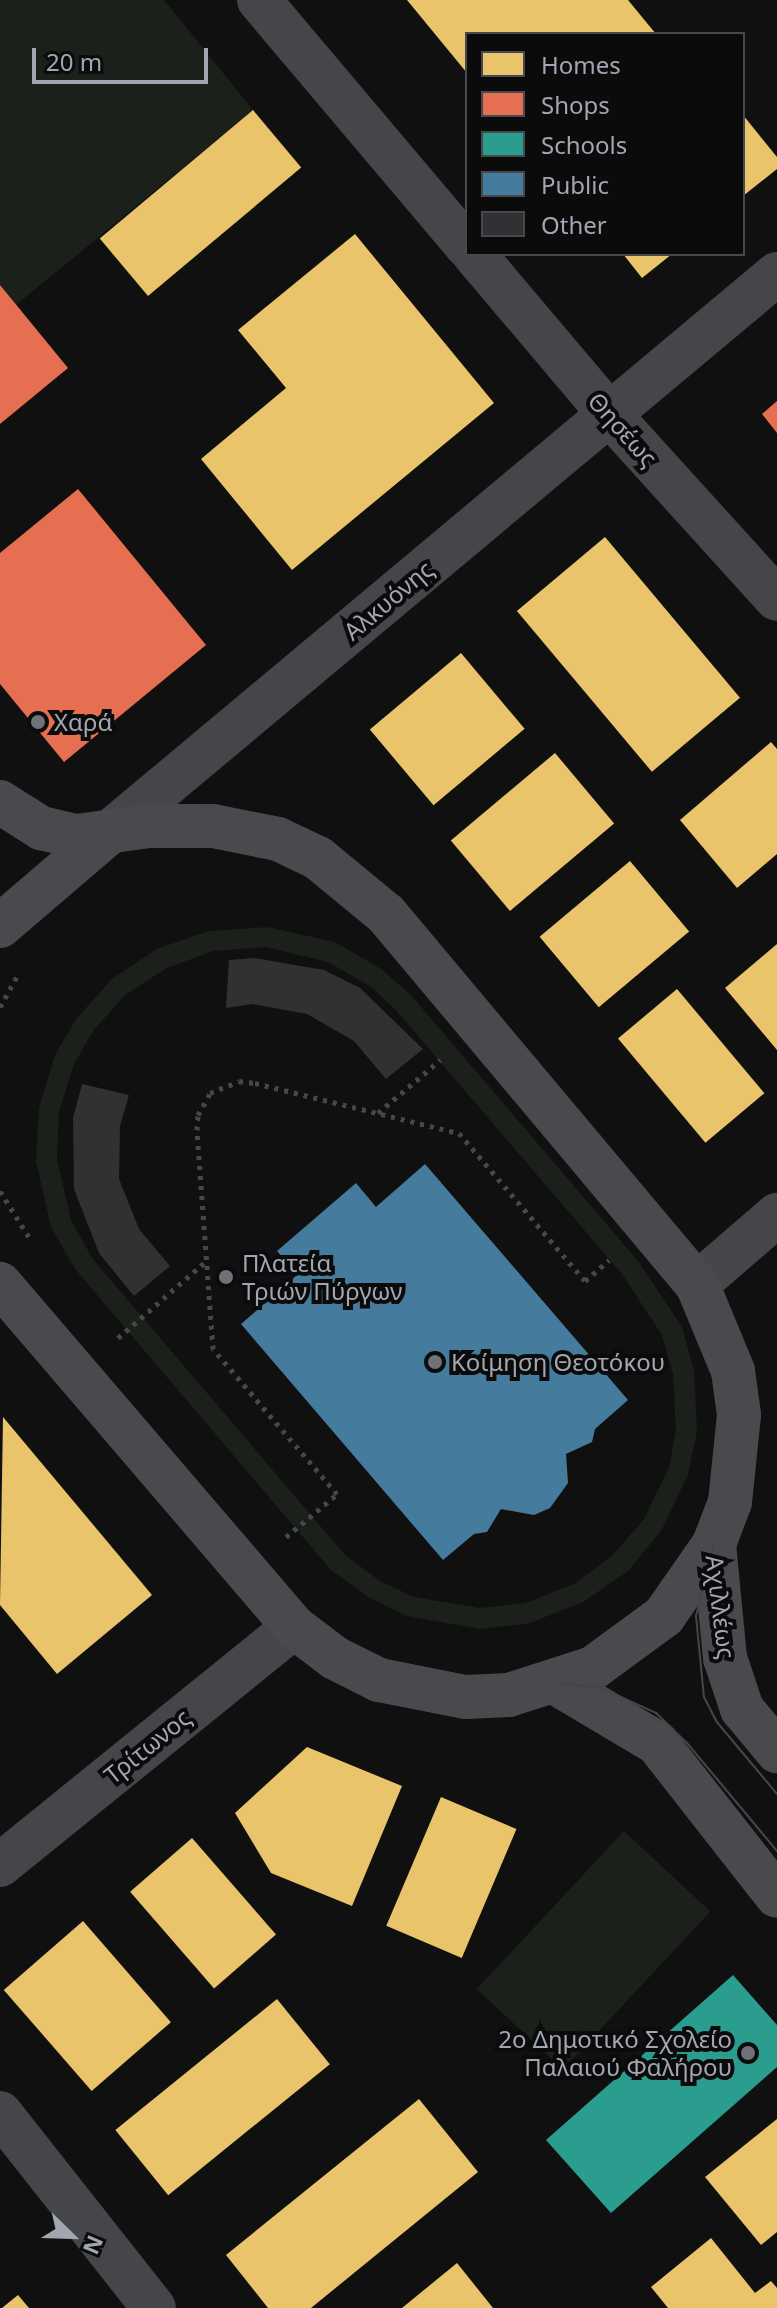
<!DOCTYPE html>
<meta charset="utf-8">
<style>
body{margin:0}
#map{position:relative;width:777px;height:2308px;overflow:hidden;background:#101011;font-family:"Noto Sans",sans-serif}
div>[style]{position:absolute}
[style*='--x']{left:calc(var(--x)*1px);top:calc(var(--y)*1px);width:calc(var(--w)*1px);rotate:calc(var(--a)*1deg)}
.green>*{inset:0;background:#1b201b;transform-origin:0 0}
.homes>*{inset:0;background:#e9c46a;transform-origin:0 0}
.shops>*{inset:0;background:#e76f51}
.schools>*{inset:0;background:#2a9d8f}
.public>*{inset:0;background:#457b9d}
.building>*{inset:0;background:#313133}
.path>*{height:5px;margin-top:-2.5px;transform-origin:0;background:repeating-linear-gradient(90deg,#46474b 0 4px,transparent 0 10px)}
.street>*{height:44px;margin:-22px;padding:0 22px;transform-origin:22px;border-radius:22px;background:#454649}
.secondary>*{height:44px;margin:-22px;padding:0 22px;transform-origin:22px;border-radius:22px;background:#494a4d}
.tram>*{height:2px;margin:-1px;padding:0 1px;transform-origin:1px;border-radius:1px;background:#454649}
.dots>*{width:22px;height:22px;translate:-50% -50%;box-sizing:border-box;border:4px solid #0b0b0c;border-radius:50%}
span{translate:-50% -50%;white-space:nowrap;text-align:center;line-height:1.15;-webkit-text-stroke:8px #0b0b0c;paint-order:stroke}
.street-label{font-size:24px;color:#a2a6b1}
.poi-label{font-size:24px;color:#a2a6b1}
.left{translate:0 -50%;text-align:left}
.right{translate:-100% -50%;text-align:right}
.legend{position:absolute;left:465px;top:32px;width:280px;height:224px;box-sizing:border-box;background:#0b0b0c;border:2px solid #47494e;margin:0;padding:10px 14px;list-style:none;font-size:24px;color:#a2a6b1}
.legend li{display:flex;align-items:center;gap:16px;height:40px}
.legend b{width:40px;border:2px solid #47494e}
.north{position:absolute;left:32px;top:2196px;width:80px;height:80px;-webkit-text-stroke:6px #0b0b0c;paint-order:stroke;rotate:113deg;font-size:22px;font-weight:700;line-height:32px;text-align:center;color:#a2a6b1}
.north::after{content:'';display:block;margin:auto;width:28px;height:36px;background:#a2a6b1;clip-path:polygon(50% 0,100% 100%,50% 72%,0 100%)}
.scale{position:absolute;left:32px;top:48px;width:176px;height:36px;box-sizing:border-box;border:4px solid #a2a6b1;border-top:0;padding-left:10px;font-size:24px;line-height:28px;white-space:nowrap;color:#a2a6b1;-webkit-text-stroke:6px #0b0b0c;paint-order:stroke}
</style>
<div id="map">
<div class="green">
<i style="clip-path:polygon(0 0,164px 0,253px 110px,16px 305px,0 285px)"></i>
<i style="clip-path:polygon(evenodd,267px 927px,335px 942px,381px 969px,410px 994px,638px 1261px,682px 1327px,694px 1371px,697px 1431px,688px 1475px,661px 1531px,628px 1571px,583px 1602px,530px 1623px,480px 1629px,407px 1616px,370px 1598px,331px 1570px,76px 1270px,51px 1227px,36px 1161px,39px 1108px,55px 1055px,76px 1019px,112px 979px,157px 949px,209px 931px,267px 927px,266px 947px,328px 962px,370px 986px,395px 1009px,622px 1274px,662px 1335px,673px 1374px,676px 1430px,669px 1468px,644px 1519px,613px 1555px,574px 1584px,525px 1603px,479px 1608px,414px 1597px,380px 1581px,345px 1555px,92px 1258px,71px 1220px,57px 1159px,59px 1112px,74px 1064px,93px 1031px,125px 995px,167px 968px,213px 951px,266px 947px)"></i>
<i style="left:624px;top:1831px;width:118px;height:216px;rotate:43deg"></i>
</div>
<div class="homes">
<i style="clip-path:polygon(407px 0,628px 0,656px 34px,467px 34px,467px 73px)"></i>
<i style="left:253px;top:110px;width:75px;height:200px;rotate:50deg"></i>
<i style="clip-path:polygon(743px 115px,777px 157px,777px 169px,743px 196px)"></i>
<i style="clip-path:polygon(355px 234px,494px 403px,292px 570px,201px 459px,286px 388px,238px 330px)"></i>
<i style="clip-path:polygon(623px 254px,672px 254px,642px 278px)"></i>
<i style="left:605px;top:537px;width:210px;height:115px;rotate:50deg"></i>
<i style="left:461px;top:653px;width:99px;height:119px;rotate:50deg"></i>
<i style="clip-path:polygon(771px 742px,777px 749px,777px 854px,737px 888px,680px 820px)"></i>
<i style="left:555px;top:753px;width:92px;height:136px;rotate:50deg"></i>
<i style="left:630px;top:861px;width:92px;height:118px;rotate:50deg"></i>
<i style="clip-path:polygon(777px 944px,777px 1050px,725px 988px)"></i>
<i style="left:677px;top:989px;width:136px;height:77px;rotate:50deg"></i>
<i style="clip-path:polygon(3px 1417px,152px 1595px,57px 1674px,0 1605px)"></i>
<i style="clip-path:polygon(307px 1747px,402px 1786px,352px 1906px,271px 1873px,235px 1813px)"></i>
<i style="left:441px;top:1797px;width:82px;height:140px;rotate:23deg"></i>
<i style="left:192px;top:1838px;width:128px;height:82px;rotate:49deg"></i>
<i style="left:83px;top:1921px;width:134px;height:105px;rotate:49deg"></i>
<i style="left:277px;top:1999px;width:84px;height:208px;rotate:51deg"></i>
<i style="clip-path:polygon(419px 2099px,478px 2172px,311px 2308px,268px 2308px,226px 2255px)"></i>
<i style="clip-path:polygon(777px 2119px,777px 2232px,761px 2245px,705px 2177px)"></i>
<i style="clip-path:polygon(711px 2238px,755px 2293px,771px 2281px,777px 2288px,777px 2308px,668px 2308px,651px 2287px)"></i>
<i style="clip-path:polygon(457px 2263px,493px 2308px,402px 2308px)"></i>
<i style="clip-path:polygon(18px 2295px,29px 2308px,2px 2308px)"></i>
</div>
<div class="shops">
<i style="clip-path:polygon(0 285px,68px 368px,0 424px)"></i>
<i style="clip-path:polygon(777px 401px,777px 433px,762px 414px)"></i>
<i style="clip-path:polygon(78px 489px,206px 645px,64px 762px,0 684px,0 553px)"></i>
</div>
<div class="schools">
<i style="clip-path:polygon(733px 1975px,777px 2025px,777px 2067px,611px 2213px,546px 2140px)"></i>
</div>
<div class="public">
<i style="clip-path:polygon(425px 1164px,628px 1400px,595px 1429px,592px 1442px,566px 1454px,568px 1483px,550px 1508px,534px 1515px,501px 1509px,487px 1532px,474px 1534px,443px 1560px,241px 1324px,297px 1275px,277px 1251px,356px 1183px,376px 1207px)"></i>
</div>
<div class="building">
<i style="clip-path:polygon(254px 958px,324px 970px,360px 988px,423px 1049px,386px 1079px,354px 1041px,307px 1014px,253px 1004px,226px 1008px,229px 960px)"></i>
<i style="clip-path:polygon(82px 1084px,129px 1095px,120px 1126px,119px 1179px,139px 1229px,170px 1266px,134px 1296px,99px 1253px,74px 1189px,73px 1118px)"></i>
</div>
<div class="path">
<i style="--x:0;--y:1007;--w:35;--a:-61"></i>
<i style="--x:378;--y:1113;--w:82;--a:-40.5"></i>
<i style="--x:0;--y:1191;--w:54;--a:57.8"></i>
<i style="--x:118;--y:1338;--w:114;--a:-41.1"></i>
<i style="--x:286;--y:1537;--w:67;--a:-40.1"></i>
<i style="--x:337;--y:1494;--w:191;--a:-130.5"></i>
<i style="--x:213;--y:1349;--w:220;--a:-94.2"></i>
<i style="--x:197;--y:1130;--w:15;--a:-86"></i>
<i style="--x:198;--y:1115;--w:25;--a:-61"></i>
<i style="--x:210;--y:1093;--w:31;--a:-22"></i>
<i style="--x:239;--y:1081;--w:16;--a:7"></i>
<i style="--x:255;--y:1083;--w:210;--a:13.8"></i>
<i style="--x:459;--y:1133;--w:194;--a:49.6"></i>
<i style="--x:585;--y:1281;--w:32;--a:-41"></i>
</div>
<div class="street">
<i style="--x:259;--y:0;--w:322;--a:49.8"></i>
<i style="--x:474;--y:254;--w:211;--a:49.8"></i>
<i style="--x:610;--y:415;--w:248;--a:47.8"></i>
<i style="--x:105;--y:836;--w:876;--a:-39.91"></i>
<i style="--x:697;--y:1284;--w:106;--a:-40.8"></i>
<i style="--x:0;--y:1865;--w:378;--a:-39"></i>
<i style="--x:0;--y:2113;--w:248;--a:51.7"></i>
</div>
<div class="secondary">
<i style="--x:0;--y:802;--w:49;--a:32.4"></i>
<i style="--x:41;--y:828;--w:37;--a:13"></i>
<i style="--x:77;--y:836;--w:73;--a:-7.9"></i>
<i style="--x:149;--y:826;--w:64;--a:0"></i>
<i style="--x:213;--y:826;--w:66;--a:11.3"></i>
<i style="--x:278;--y:839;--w:44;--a:25.4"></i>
<i style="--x:318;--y:858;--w:88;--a:39.5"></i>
<i style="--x:386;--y:914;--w:483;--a:50"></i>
<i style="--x:697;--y:1284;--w:94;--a:67.5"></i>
<i style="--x:733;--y:1371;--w:44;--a:82.2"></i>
<i style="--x:739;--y:1415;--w:87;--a:95.9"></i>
<i style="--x:730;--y:1502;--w:45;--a:110.9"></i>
<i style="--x:714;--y:1544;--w:88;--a:124.8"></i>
<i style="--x:664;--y:1616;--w:88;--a:143.8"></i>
<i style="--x:593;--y:1668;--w:88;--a:162.2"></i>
<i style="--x:509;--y:1695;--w:44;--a:177.4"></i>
<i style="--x:465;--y:1697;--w:88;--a:-168.8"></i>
<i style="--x:379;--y:1680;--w:49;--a:-153.4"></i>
<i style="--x:335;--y:1658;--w:51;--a:-142.9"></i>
<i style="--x:294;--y:1627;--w:452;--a:-130.6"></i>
<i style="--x:0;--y:926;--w:138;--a:-40.6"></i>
<i style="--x:714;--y:1544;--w:115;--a:84.5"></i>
<i style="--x:725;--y:1658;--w:54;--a:71.6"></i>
<i style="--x:742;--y:1709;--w:55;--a:50.2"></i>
<i style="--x:556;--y:1683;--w:117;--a:30.7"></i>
<i style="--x:657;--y:1743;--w:194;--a:51.9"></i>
</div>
<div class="tram">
<i style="--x:714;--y:1544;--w:74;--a:104"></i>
<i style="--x:696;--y:1616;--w:81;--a:84.4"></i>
<i style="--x:704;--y:1697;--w:27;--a:63"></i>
<i style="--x:716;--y:1721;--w:95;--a:50.1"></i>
<i style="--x:556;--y:1683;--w:43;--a:5.3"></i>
<i style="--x:599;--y:1687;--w:63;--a:24.5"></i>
<i style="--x:656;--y:1713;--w:43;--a:44.1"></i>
<i style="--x:687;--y:1743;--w:141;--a:50.2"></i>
</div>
<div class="dots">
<i style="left:38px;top:722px;background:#6f7279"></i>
<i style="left:226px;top:1277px;background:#6f7279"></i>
<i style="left:435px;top:1362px;background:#6f7279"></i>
<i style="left:748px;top:2053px;background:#6f7279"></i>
</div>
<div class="street-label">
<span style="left:623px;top:429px;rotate:48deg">Θησέως</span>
<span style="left:388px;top:600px;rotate:-40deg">Αλκυόνης</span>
<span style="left:721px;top:1607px;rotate:83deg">Αχιλλέως</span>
<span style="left:147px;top:1746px;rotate:-39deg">Τρίτωνος</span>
</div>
<div class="poi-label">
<span class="left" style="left:54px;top:722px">Χαρά</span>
<span class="left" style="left:242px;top:1277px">Πλατεία<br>Τριών Πύργων</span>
<span class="left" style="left:451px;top:1362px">Κοίμηση Θεοτόκου</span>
<span class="right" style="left:732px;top:2053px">2ο Δημοτικό Σχολείο<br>Παλαιού Φαλήρου</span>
</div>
<ul class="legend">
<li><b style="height:22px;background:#e9c46a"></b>Homes</li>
<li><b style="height:22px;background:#e76f51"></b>Shops</li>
<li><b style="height:22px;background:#2a9d8f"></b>Schools</li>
<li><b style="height:22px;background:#457b9d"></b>Public</li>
<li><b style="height:22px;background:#313133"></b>Other</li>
</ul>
<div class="north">N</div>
<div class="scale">20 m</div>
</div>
